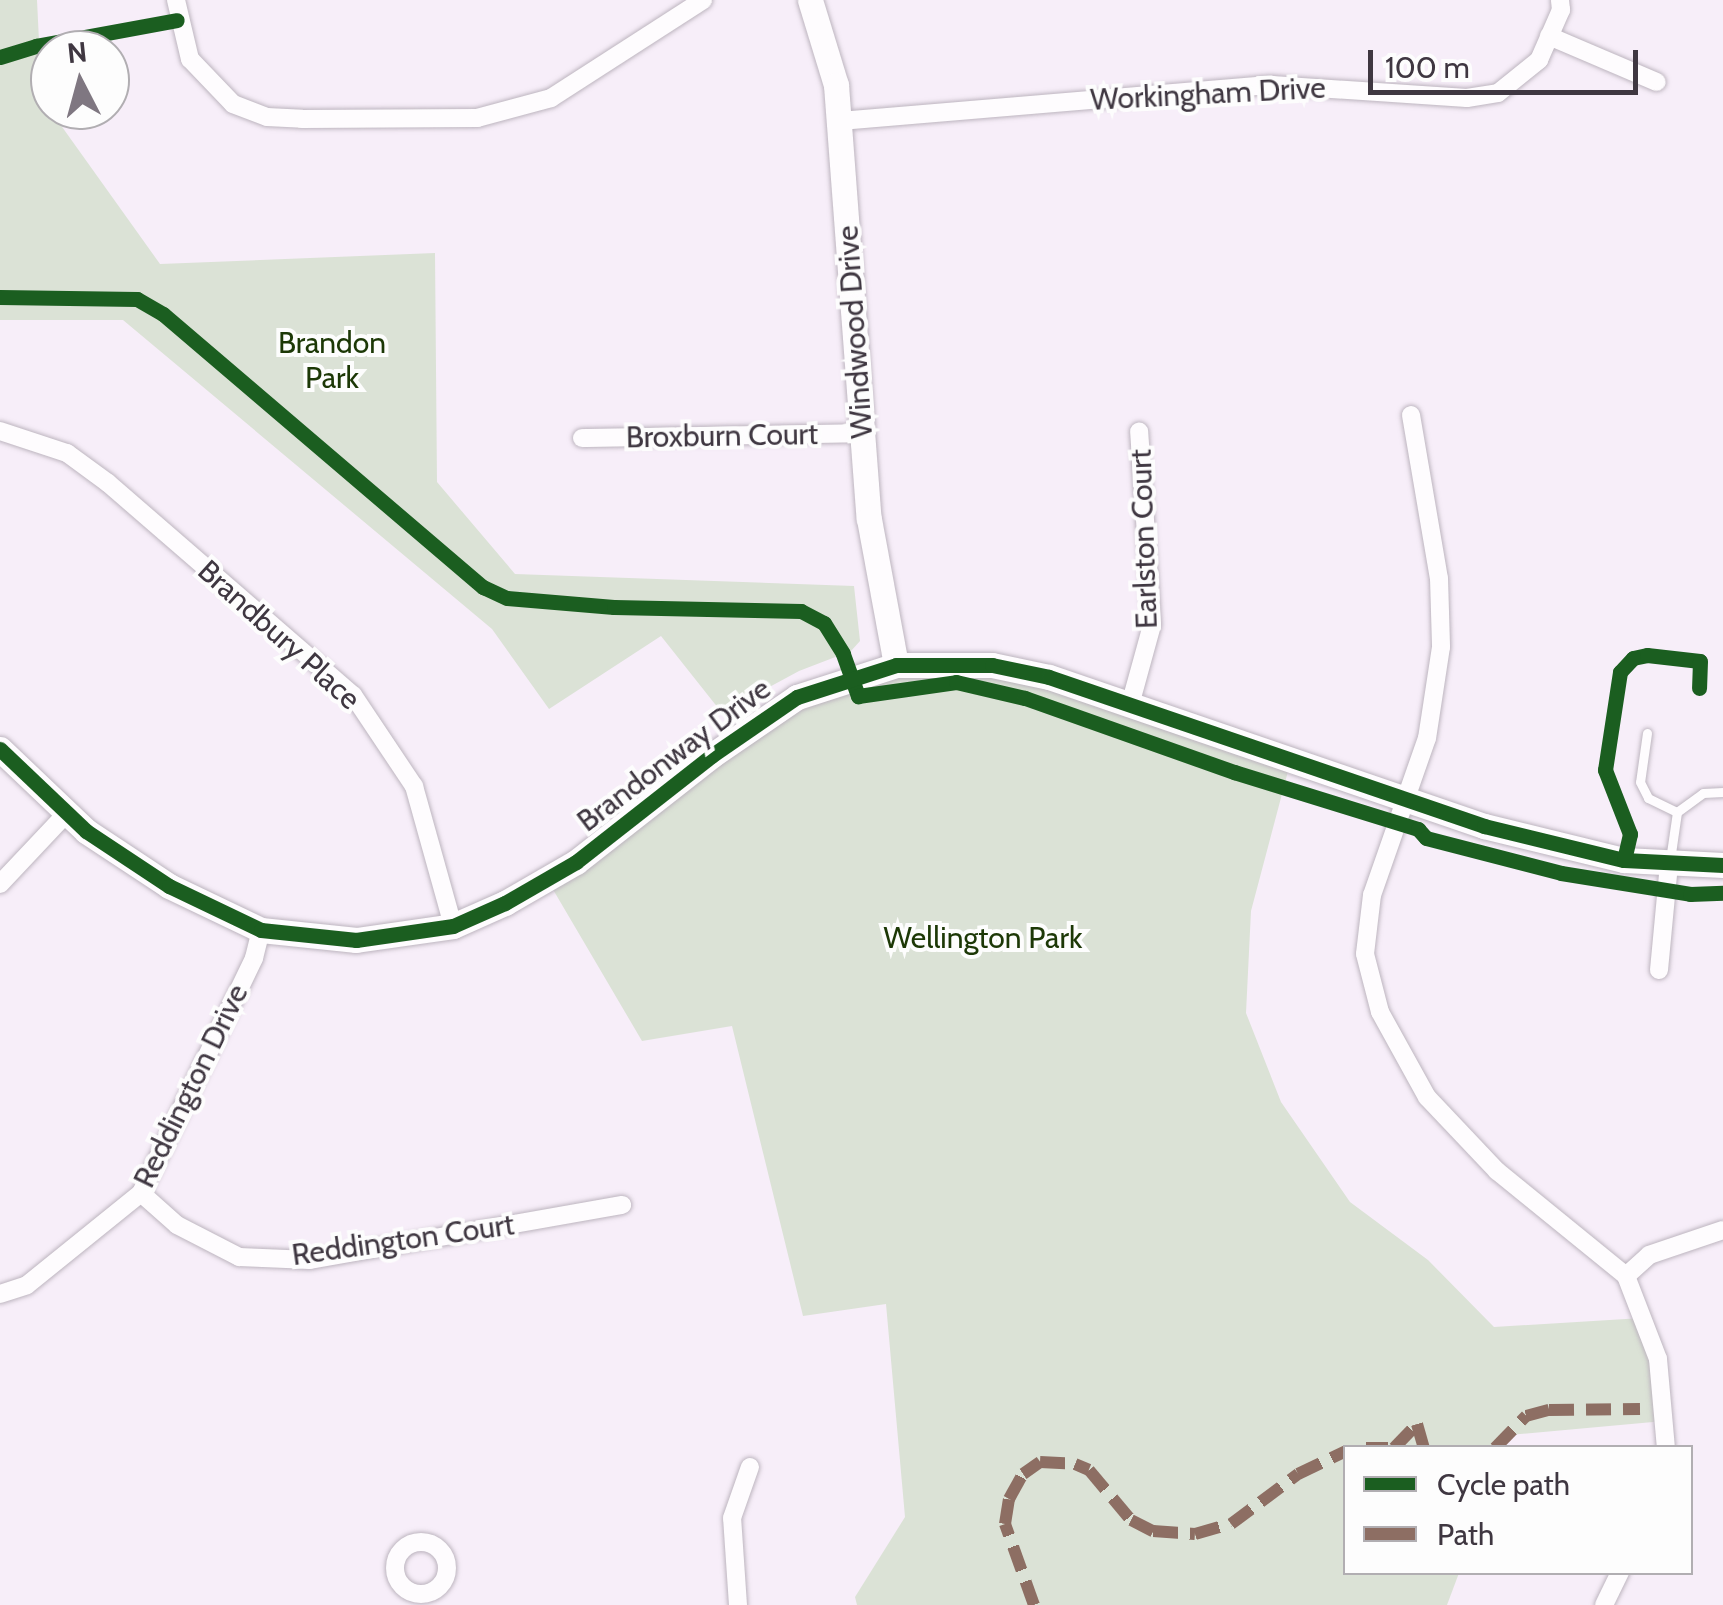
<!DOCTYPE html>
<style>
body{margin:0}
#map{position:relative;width:1723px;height:1605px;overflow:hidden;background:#f7eef9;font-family:Cabin,sans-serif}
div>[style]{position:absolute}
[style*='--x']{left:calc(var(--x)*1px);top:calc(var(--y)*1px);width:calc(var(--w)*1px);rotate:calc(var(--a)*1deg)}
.green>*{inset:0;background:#dbe2d6}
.roads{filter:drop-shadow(0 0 2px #bdb5bf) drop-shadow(0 0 2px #bdb5bf)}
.lane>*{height:9px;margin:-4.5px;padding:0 4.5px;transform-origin:4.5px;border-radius:4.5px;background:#fefcfe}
.street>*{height:18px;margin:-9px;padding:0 9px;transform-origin:9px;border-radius:9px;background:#fefcfe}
.street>.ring{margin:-9px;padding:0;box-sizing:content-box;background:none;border:18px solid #fefcfe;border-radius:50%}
.secondary>*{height:25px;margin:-12.5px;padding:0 12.5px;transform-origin:12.5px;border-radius:12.5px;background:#fefcfe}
.quiet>*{height:12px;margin-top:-6px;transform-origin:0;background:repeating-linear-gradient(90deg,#8d6e63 0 25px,transparent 0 37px)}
.cycleway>*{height:15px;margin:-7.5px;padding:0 7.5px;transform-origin:7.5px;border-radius:7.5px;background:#1b5e20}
span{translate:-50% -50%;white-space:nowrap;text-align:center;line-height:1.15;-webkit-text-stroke:8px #fdfdfd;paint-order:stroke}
.street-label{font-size:30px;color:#3f3741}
.park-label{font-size:30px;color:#1c3806}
.legend{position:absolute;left:1343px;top:1445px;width:350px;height:130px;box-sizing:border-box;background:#fdfdfd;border:2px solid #b1aeb2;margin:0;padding:12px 18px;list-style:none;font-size:30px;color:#3f3741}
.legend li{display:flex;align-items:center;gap:20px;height:50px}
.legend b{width:50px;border:2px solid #b1aeb2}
.north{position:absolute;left:30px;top:30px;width:100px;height:100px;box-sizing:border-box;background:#fdfdfd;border:2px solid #b1aeb2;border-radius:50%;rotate:354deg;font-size:28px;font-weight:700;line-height:40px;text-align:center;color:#3f3741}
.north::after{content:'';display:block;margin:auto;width:35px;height:45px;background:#7f7781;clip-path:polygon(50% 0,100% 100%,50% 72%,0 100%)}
.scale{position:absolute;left:1368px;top:50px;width:270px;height:45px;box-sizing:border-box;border:5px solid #3f3741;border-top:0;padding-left:12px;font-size:30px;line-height:35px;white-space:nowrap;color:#3f3741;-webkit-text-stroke:8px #fdfdfd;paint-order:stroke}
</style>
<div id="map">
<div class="green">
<i style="clip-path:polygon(0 0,37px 0,41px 82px,50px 110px,160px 264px,435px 253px,437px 482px,515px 574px,854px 586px,860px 641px,851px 651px,799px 671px,751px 697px,726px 718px,661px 636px,549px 709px,492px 629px,123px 320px,0 320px)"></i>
<i style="clip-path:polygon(992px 665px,1291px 760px,1251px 911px,1246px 1013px,1281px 1102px,1350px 1202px,1428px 1260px,1494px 1327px,1642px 1318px,1664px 1421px,1509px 1435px,1504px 1447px,1346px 1448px,1346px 1572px,1459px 1573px,1447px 1605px,857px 1605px,855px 1597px,905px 1517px,886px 1304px,803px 1316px,732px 1026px,642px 1041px,548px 881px,797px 697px,880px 670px)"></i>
</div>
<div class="roads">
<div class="lane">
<i style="--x:1647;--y:733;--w:49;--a:98.1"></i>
<i style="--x:1640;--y:782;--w:18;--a:63"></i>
<i style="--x:1648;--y:798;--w:32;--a:26"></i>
<i style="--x:1670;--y:860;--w:49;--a:-81.7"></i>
<i style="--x:1677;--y:812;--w:32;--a:-36"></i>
<i style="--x:1703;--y:793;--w:20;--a:-3"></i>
</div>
<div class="street">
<i style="--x:176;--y:0;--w:61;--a:76.7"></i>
<i style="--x:190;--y:59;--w:62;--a:46.3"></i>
<i style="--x:233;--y:104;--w:36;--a:21"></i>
<i style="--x:267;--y:117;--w:35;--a:3"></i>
<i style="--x:302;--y:119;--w:175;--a:-0.3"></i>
<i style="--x:477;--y:118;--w:77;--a:-15.1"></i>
<i style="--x:551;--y:98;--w:181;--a:-32.8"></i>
<i style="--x:1549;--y:36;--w:117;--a:23.1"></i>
<i style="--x:840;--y:121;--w:433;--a:-4.8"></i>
<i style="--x:1272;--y:85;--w:195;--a:3.8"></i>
<i style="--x:1467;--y:98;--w:31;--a:-9"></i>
<i style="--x:1498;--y:93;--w:53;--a:-38.8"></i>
<i style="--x:1539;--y:60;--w:55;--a:-66.3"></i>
<i style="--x:1561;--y:10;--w:10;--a:-96"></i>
<i style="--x:1411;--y:415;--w:165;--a:80.3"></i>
<i style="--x:1439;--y:578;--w:69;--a:88.3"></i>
<i style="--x:1441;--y:647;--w:92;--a:98.7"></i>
<i style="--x:1427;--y:738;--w:166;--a:109.3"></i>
<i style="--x:1372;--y:895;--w:59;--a:96.8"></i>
<i style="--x:1365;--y:954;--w:60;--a:75.5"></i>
<i style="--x:1380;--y:1012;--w:97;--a:61.1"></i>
<i style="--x:1427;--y:1097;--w:102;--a:46.6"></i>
<i style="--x:1497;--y:1171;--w:166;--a:39.1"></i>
<i style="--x:1626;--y:1276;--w:89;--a:68.9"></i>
<i style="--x:1658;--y:1359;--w:89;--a:84.9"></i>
<i style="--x:0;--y:431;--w:71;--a:18.2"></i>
<i style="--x:67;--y:453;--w:51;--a:36.2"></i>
<i style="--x:108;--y:483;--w:324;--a:40.9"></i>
<i style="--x:353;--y:695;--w:110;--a:56.2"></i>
<i style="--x:414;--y:786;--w:145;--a:74.4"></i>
<i style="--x:582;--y:438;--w:280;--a:-1"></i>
<i style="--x:1130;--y:705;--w:83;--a:-74.6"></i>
<i style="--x:1152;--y:625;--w:194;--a:-93.8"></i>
<i style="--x:0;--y:884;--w:96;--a:-46.7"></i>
<i style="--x:1659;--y:970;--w:105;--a:-84.6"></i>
<i style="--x:141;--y:1193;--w:48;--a:41.6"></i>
<i style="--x:177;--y:1225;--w:70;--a:27.3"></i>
<i style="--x:239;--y:1257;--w:71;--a:2.4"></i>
<i style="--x:310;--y:1260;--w:317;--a:-10"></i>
<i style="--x:1626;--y:1276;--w:31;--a:-42"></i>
<i style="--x:1649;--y:1255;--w:78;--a:-18.7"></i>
<i style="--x:0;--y:1294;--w:28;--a:-18"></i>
<i style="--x:27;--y:1285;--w:146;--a:-38.9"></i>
<i style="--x:141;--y:1193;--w:261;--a:-64.3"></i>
<i style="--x:254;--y:958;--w:29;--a:-76"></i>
<i class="ring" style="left:395px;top:1542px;width:34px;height:34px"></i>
<i style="--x:738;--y:1605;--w:87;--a:-93.9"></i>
<i style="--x:732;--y:1518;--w:54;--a:-70.6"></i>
<i style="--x:1604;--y:1605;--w:37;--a:-64"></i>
</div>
<div class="secondary">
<i style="--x:810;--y:0;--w:89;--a:73"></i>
<i style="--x:836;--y:85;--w:435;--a:85.7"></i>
<i style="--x:869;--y:519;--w:148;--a:79.5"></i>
<i style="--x:0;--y:749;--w:119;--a:43.6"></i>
<i style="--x:86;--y:831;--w:100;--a:33.5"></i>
<i style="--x:169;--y:886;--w:102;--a:25.6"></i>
<i style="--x:261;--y:930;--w:96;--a:6"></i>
<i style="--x:356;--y:940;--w:98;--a:-8.2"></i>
<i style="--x:453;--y:926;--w:57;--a:-23.9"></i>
<i style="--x:505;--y:903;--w:82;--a:-30"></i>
<i style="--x:576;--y:862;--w:172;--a:-38.1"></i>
<i style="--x:711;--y:756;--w:104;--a:-34.5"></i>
<i style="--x:797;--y:697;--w:104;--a:-17.9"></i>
<i style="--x:896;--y:665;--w:96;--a:0"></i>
<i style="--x:992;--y:665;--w:58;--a:11.9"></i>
<i style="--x:1049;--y:677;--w:460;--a:18.9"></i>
<i style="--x:1484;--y:826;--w:144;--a:13.7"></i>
<i style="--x:1624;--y:860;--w:99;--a:2.9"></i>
</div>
</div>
<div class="quiet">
<i style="--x:1366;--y:1448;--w:22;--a:0"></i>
<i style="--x:1394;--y:1448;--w:33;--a:-46"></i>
<i style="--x:1417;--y:1424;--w:25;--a:74"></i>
<i style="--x:1495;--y:1448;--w:45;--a:-45.9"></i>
<i style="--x:1526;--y:1416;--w:24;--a:-15"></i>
<i style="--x:1549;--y:1410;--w:91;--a:-0.6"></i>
<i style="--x:1034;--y:1605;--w:86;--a:-109.7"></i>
<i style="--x:1005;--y:1524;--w:25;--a:-81"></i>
<i style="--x:1009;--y:1499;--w:29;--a:-61"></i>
<i style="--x:1023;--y:1474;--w:21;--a:-35"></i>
<i style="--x:1040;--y:1462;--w:35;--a:3"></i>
<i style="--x:1075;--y:1464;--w:15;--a:23"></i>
<i style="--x:1089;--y:1470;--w:65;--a:50"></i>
<i style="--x:1131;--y:1520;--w:25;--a:27"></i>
<i style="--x:1153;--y:1531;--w:42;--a:4.1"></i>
<i style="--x:1195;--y:1534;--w:37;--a:-16"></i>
<i style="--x:1231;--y:1524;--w:84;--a:-36.7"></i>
<i style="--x:1298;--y:1474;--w:53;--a:-25.6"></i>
</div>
<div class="cycleway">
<i style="--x:0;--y:57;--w:38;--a:-17"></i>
<i style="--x:36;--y:46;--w:143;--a:-10.4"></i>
<i style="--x:0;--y:297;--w:137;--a:0.8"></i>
<i style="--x:137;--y:299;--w:30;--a:30"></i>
<i style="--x:163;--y:314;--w:421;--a:40.5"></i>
<i style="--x:483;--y:587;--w:26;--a:25"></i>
<i style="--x:507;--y:598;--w:107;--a:4.8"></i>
<i style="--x:614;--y:607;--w:187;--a:1.2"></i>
<i style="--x:801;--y:611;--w:26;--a:28"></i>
<i style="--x:824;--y:623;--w:36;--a:58"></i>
<i style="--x:843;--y:654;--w:45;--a:70.3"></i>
<i style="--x:858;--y:696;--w:99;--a:-8.1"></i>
<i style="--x:956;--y:682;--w:71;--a:13.1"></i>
<i style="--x:1025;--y:698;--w:222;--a:19.5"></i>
<i style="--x:1234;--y:772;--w:193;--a:17.2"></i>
<i style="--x:1418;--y:829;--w:12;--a:48"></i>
<i style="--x:1426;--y:838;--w:139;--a:14.5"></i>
<i style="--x:1561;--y:873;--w:131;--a:9.2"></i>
<i style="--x:1690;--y:894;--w:33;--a:-2"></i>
<i style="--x:0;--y:749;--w:119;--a:43.6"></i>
<i style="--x:86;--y:831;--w:100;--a:33.5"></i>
<i style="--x:169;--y:886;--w:102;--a:25.6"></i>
<i style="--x:261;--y:930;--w:96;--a:6"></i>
<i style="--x:356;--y:940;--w:98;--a:-8.2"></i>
<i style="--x:453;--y:926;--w:57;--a:-23.9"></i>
<i style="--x:505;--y:903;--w:82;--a:-30"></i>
<i style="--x:576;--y:862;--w:172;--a:-38.1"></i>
<i style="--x:711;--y:756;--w:104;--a:-34.5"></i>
<i style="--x:797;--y:697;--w:104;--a:-17.9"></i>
<i style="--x:896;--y:665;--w:96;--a:0"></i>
<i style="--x:992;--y:665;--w:58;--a:11.9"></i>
<i style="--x:1049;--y:677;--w:460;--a:18.9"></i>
<i style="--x:1484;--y:826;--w:144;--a:13.7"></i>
<i style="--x:1624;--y:860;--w:99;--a:2.9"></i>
<i style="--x:1624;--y:860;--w:27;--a:-77"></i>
<i style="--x:1630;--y:834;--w:69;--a:-111.3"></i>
<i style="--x:1605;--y:770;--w:99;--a:-81.3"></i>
<i style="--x:1620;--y:672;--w:19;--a:-47"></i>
<i style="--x:1633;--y:658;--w:14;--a:-12"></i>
<i style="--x:1647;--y:655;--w:53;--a:6.5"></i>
<i style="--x:1700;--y:661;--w:27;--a:92"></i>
</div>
<div class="street-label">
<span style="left:1208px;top:94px;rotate:-3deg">Workingham Drive</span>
<span style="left:855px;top:332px;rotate:-94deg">Windwood Drive</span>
<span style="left:722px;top:436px;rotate:-1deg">Broxburn Court</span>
<span style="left:1144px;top:539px;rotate:-92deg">Earlston Court</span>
<span style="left:279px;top:635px;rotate:42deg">Brandbury Place</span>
<span style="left:674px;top:755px;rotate:-37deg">Brandonway Drive</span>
<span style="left:191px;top:1086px;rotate:-64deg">Reddington Drive</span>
<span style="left:403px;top:1240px;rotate:-8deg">Reddington Court</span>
</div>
<div class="park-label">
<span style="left:332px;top:360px">Brandon<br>Park</span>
<span style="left:983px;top:938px">Wellington Park</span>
</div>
<ul class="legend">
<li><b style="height:12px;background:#1b5e20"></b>Cycle path</li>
<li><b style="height:12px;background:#8d6e63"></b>Path</li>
</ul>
<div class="north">N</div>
<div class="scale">100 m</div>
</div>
